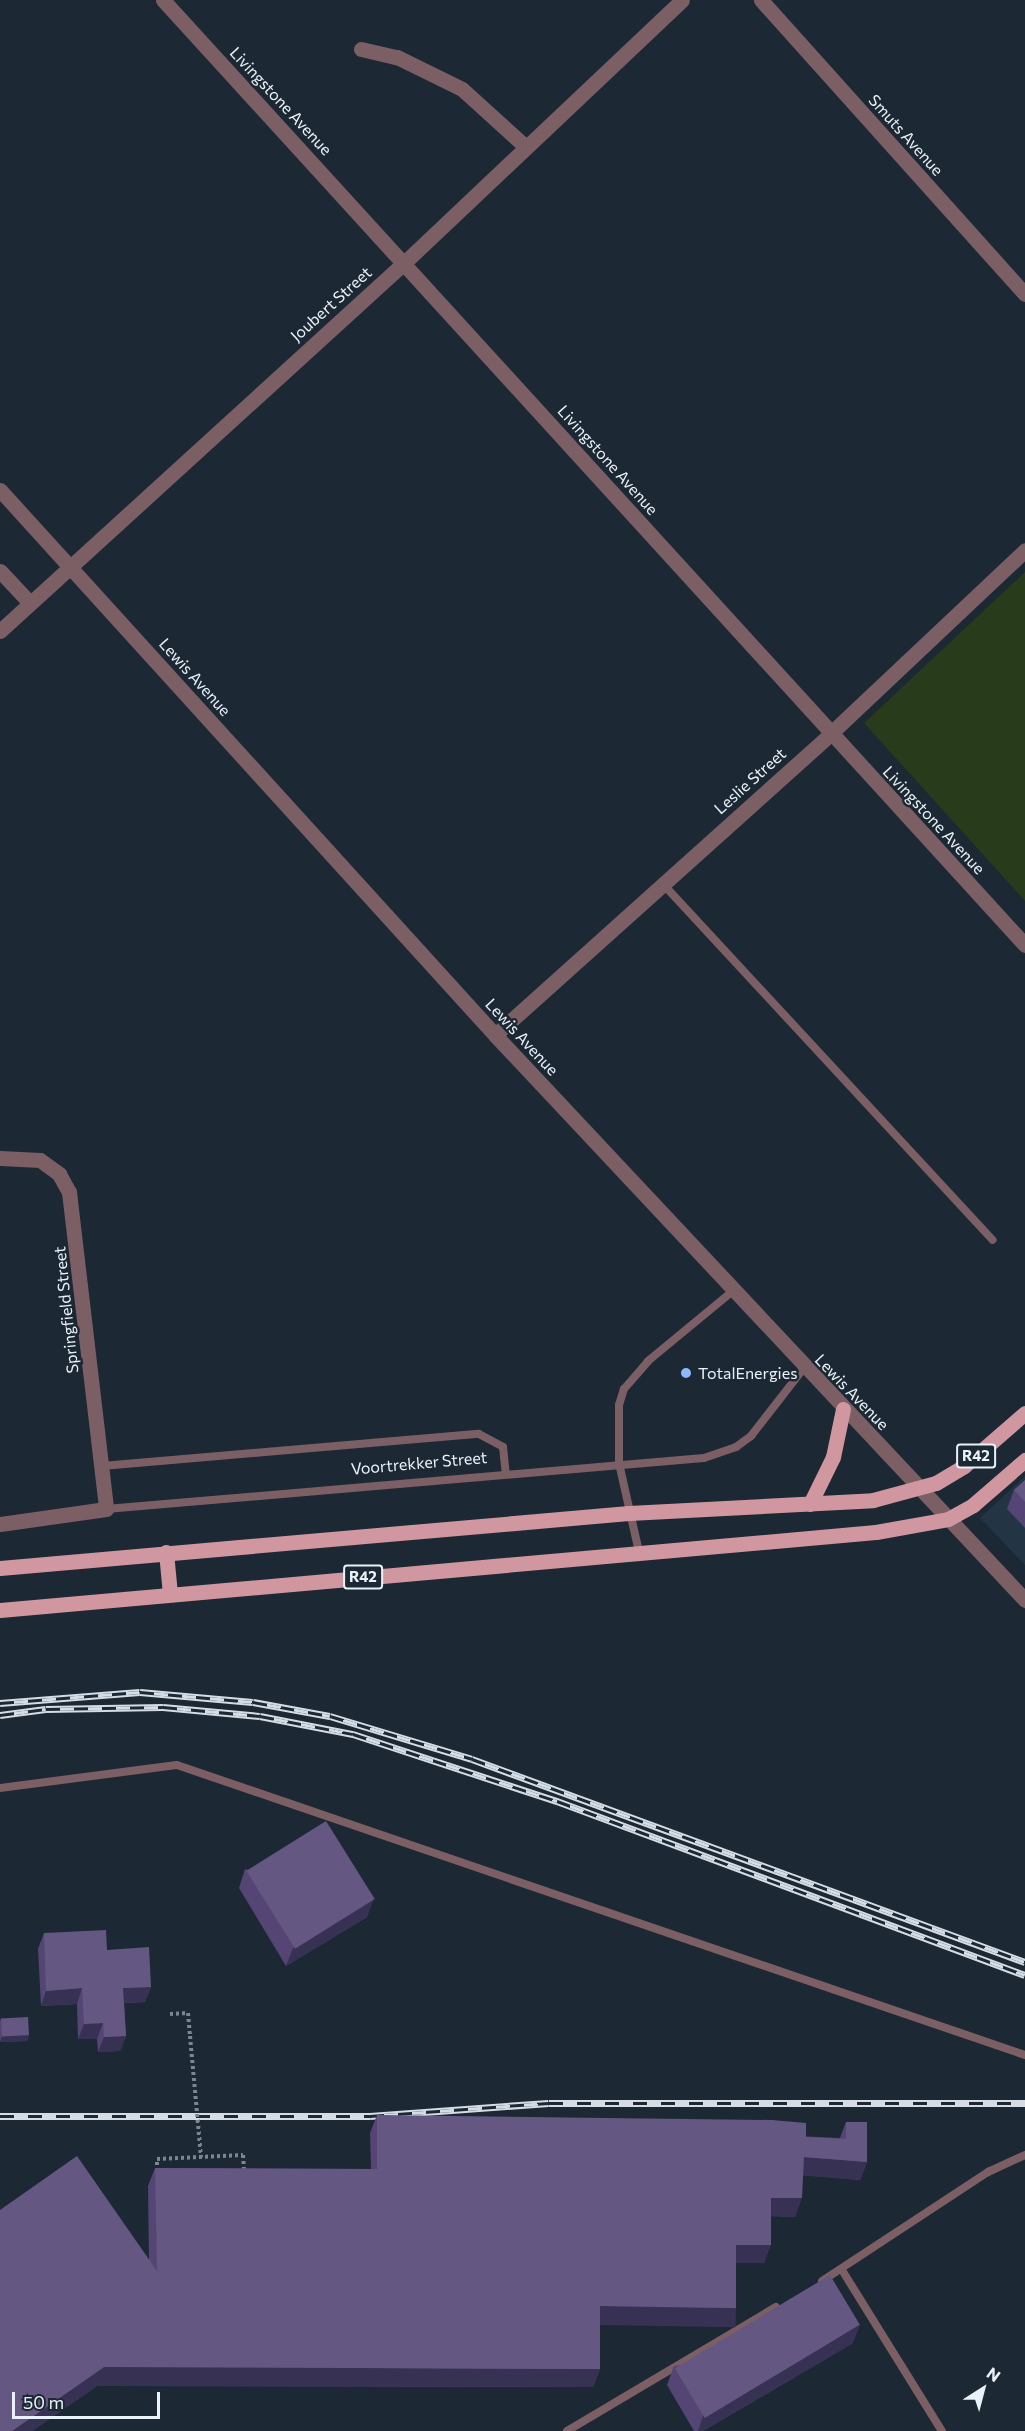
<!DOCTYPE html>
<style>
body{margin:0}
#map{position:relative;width:1025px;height:2431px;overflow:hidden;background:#1c2833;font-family:Commissioner,sans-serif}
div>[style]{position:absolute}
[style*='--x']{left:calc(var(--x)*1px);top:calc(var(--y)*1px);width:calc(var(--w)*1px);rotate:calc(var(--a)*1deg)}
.built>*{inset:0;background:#233544}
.green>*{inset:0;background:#283b1a}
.path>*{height:4px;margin-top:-2px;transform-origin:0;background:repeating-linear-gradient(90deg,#7c8690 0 3px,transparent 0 6px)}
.lane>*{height:8px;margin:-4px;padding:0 4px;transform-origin:4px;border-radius:4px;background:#7b5f64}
.street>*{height:15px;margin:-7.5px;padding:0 7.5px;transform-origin:7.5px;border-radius:7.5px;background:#7b5f64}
.primary>*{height:15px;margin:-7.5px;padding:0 7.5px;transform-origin:7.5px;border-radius:7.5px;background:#d197a1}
.rail>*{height:7px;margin-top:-3.5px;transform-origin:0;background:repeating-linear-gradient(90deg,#1c2833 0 14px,#d4dde5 0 28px);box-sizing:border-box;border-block:2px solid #d4dde5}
.path-bridge>*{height:4px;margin-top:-2px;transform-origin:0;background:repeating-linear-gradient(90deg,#7c8690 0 3px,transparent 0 6px)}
.wall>*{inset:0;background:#544574}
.shaded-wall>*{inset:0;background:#373254;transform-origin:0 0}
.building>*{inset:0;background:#645782;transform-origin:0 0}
.dots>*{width:16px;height:16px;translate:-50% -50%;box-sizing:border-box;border:3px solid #1c2833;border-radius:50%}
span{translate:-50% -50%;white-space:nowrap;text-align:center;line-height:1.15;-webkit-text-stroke:5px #1c2833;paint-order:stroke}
.shield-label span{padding:2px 4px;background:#1c2833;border:2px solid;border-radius:4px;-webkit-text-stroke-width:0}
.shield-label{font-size:15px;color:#e9f1f9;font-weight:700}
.street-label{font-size:16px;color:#e9f1f9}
.poi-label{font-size:16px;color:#e9f1f9}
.left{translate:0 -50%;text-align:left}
.north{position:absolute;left:953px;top:2359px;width:60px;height:60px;-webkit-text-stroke:4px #1c2833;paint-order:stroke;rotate:36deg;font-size:16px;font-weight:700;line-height:24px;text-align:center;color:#e9f1f9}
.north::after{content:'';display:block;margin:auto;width:21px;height:27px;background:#e9f1f9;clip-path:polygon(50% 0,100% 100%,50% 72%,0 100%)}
.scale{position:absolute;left:12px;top:2392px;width:148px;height:27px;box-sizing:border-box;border:3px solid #e9f1f9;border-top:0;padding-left:8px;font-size:18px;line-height:21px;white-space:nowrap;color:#e9f1f9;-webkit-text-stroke:4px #1c2833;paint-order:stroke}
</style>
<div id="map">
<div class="built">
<i style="clip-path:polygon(1025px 1476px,1025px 1565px,980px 1518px)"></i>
</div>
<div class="green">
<i style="clip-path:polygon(1025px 572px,1025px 901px,864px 723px)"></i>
</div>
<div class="path">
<i style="--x:170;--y:2014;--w:18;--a:-3"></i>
<i style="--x:188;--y:2013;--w:23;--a:85"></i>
<i style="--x:157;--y:2171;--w:12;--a:-90"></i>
<i style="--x:157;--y:2159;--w:86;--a:-2.7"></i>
<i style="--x:243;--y:2155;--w:15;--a:86"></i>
</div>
<div class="lane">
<i style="--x:663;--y:884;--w:485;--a:47.2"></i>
<i style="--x:102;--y:1466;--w:378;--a:-4.9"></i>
<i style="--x:479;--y:1434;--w:27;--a:28"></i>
<i style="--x:503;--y:1447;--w:27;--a:84"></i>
<i style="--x:106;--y:1509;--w:600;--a:-4.87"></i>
<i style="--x:704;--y:1458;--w:34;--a:-19"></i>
<i style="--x:736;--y:1447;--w:19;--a:-36"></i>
<i style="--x:751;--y:1436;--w:86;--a:-52.1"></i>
<i style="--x:639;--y:1552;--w:91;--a:-102.7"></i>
<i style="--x:619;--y:1463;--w:58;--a:-90"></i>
<i style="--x:619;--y:1405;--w:17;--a:-73"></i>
<i style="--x:624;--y:1389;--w:37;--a:-49"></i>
<i style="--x:648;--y:1361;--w:110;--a:-39.5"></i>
<i style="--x:0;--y:1788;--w:178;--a:-7.4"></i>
<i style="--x:177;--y:1765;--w:896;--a:18.88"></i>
<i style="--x:842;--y:2270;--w:190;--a:58.2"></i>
<i style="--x:822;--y:2281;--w:199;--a:-33.3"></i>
<i style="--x:988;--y:2172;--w:41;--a:-24.7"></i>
<i style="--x:567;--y:2431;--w:243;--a:-30.7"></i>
</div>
<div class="street">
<i style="--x:163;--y:0;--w:1279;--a:47.63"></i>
<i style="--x:761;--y:0;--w:395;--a:48.1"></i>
<i style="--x:361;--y:49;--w:37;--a:13"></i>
<i style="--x:397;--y:57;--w:72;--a:26.2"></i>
<i style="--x:462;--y:89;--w:86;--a:42.2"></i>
<i style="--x:0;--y:490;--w:736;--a:47.75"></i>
<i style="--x:495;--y:1035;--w:775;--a:46.83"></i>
<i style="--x:0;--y:571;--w:44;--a:46.8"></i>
<i style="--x:0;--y:631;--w:548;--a:-42.34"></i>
<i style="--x:405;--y:262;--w:381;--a:-43.4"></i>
<i style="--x:495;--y:1035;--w:450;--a:-41.9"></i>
<i style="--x:830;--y:734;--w:268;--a:-43.3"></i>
<i style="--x:0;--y:1158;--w:40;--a:2.9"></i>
<i style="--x:40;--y:1160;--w:24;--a:36"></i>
<i style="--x:59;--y:1174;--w:21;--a:61"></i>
<i style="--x:69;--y:1192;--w:319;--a:83.3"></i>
<i style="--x:106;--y:1509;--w:107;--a:171.9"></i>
</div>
<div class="primary">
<i style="--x:810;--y:1504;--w:52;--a:-63.9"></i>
<i style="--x:833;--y:1457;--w:49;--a:-78.2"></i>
<i style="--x:166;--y:1552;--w:42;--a:84.6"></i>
<i style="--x:0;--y:1568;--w:631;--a:-5"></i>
<i style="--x:629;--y:1513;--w:244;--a:-3"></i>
<i style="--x:873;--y:1500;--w:65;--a:-15.1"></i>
<i style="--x:936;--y:1483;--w:33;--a:-31"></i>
<i style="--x:964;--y:1466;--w:81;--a:-41"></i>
<i style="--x:0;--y:1610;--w:879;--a:-5.09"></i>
<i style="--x:876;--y:1532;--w:73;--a:-10.2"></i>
<i style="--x:948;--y:1519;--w:29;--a:-29"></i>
<i style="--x:973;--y:1505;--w:69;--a:-40.9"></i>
</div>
<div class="rail">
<i style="--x:0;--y:1703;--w:140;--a:-4.5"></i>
<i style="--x:140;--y:1692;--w:113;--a:5.1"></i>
<i style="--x:253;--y:1702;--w:78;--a:10.3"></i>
<i style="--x:330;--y:1716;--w:148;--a:16.8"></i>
<i style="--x:472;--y:1759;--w:589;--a:20.16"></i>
<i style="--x:0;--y:1715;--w:46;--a:-7.4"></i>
<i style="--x:46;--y:1709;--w:117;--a:-1"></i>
<i style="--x:163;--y:1707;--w:97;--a:5.3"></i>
<i style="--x:260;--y:1716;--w:95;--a:11"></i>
<i style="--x:353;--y:1734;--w:215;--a:18.2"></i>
<i style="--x:557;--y:1801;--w:499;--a:20.4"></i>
<i style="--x:0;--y:2116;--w:370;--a:0"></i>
<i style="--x:370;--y:2116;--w:179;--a:-4.2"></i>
<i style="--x:549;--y:2103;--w:476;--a:0"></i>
</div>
<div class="path-bridge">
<i style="--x:190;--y:2036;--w:122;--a:84.8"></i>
</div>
<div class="wall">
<i style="clip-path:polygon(1025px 1480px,1025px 1528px,1007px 1509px,1014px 1490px)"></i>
<i style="clip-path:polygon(245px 1869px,367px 1917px,286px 1966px,239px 1888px)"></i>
<i style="clip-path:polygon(44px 1933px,107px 1950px,151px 1987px,145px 2002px,124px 2003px,126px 2036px,120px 2051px,98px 2052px,97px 2039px,78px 2039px,77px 2004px,41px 2006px,38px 1949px)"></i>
<i style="clip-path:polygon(1px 2018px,29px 2035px,27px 2041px,0 2042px,0 2021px)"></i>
<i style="clip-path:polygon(377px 2115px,840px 2138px,846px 2122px,867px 2162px,860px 2180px,803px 2175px,795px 2217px,771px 2216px,764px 2263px,736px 2263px,736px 2308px,729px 2326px,600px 2324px,600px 2369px,593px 2387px,97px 2386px,32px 2431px,0 2431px,149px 2261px,148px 2186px,155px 2168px,371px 2169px,370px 2133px)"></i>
<i style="clip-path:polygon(853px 2343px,703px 2431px,694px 2431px,667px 2385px,674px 2366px)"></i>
</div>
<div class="shaded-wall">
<i style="clip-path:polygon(374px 1899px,367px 1917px,286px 1966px,293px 1948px)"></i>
<i style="clip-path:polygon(151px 1987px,145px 2002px,118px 2003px,123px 1988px)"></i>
<i style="clip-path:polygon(82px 1988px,77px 2004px,41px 2006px,46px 1991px)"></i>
<i style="clip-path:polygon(103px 2023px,97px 2039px,78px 2039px,84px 2024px)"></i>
<i style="clip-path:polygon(29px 2035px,27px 2041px,0 2042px,2px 2036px)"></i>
<i style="clip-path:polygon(126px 2036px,120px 2051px,98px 2052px,104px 2037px)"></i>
<i style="clip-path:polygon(804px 2157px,867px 2162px,860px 2180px,797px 2175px)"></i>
<i style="clip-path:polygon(771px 2198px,802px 2198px,795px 2217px,765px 2216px)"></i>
<i style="clip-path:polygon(736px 2245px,771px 2245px,764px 2263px,729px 2263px)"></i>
<i style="left:600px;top:2306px;width:136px;height:19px;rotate:1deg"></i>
<i style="clip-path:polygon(860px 2325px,853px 2343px,703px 2431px,698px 2431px,703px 2416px)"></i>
<i style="clip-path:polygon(104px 2367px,600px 2369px,593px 2387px,97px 2386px,32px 2431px,12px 2431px)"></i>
</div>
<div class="building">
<i style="clip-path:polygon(1025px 1480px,1025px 1502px,1014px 1490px)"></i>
<i style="left:326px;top:1821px;width:92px;height:94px;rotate:58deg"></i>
<i style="clip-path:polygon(106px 1930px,107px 1950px,149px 1947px,151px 1987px,123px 1988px,126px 2036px,104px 2037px,103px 2023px,84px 2024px,82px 1988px,46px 1991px,44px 1933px)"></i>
<i style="left:28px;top:2017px;width:18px;height:27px;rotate:87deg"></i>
<i style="clip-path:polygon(377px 2115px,772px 2120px,806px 2123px,806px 2137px,846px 2139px,846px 2122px,867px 2122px,867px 2162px,804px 2157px,802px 2198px,771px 2198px,771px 2245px,736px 2245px,736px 2308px,600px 2306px,600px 2369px,104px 2367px,12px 2431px,0 2431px,0 2210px,77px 2156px,157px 2271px,155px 2168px,377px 2169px)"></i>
<i style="left:830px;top:2275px;width:58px;height:181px;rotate:59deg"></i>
</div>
<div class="dots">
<i style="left:686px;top:1373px;background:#8db9fc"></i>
</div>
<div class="shield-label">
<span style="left:976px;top:1456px">R42</span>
<span style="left:363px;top:1577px">R42</span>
</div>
<div class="street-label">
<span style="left:281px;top:101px;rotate:47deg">Livingstone Avenue</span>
<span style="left:906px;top:135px;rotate:48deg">Smuts Avenue</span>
<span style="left:331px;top:304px;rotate:-42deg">Joubert Street</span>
<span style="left:608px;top:460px;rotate:48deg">Livingstone Avenue</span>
<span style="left:195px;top:677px;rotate:48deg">Lewis Avenue</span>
<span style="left:750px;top:781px;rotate:-42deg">Leslie Street</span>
<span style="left:934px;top:820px;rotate:47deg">Livingstone Avenue</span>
<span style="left:522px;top:1037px;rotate:47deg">Lewis Avenue</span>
<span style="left:66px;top:1310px;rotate:-96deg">Springfield Street</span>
<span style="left:852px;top:1392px;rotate:46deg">Lewis Avenue</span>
<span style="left:419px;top:1463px;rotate:-5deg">Voortrekker Street</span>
</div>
<div class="poi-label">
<span class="left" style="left:698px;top:1373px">TotalEnergies</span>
</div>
<div class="north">N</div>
<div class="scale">50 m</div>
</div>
